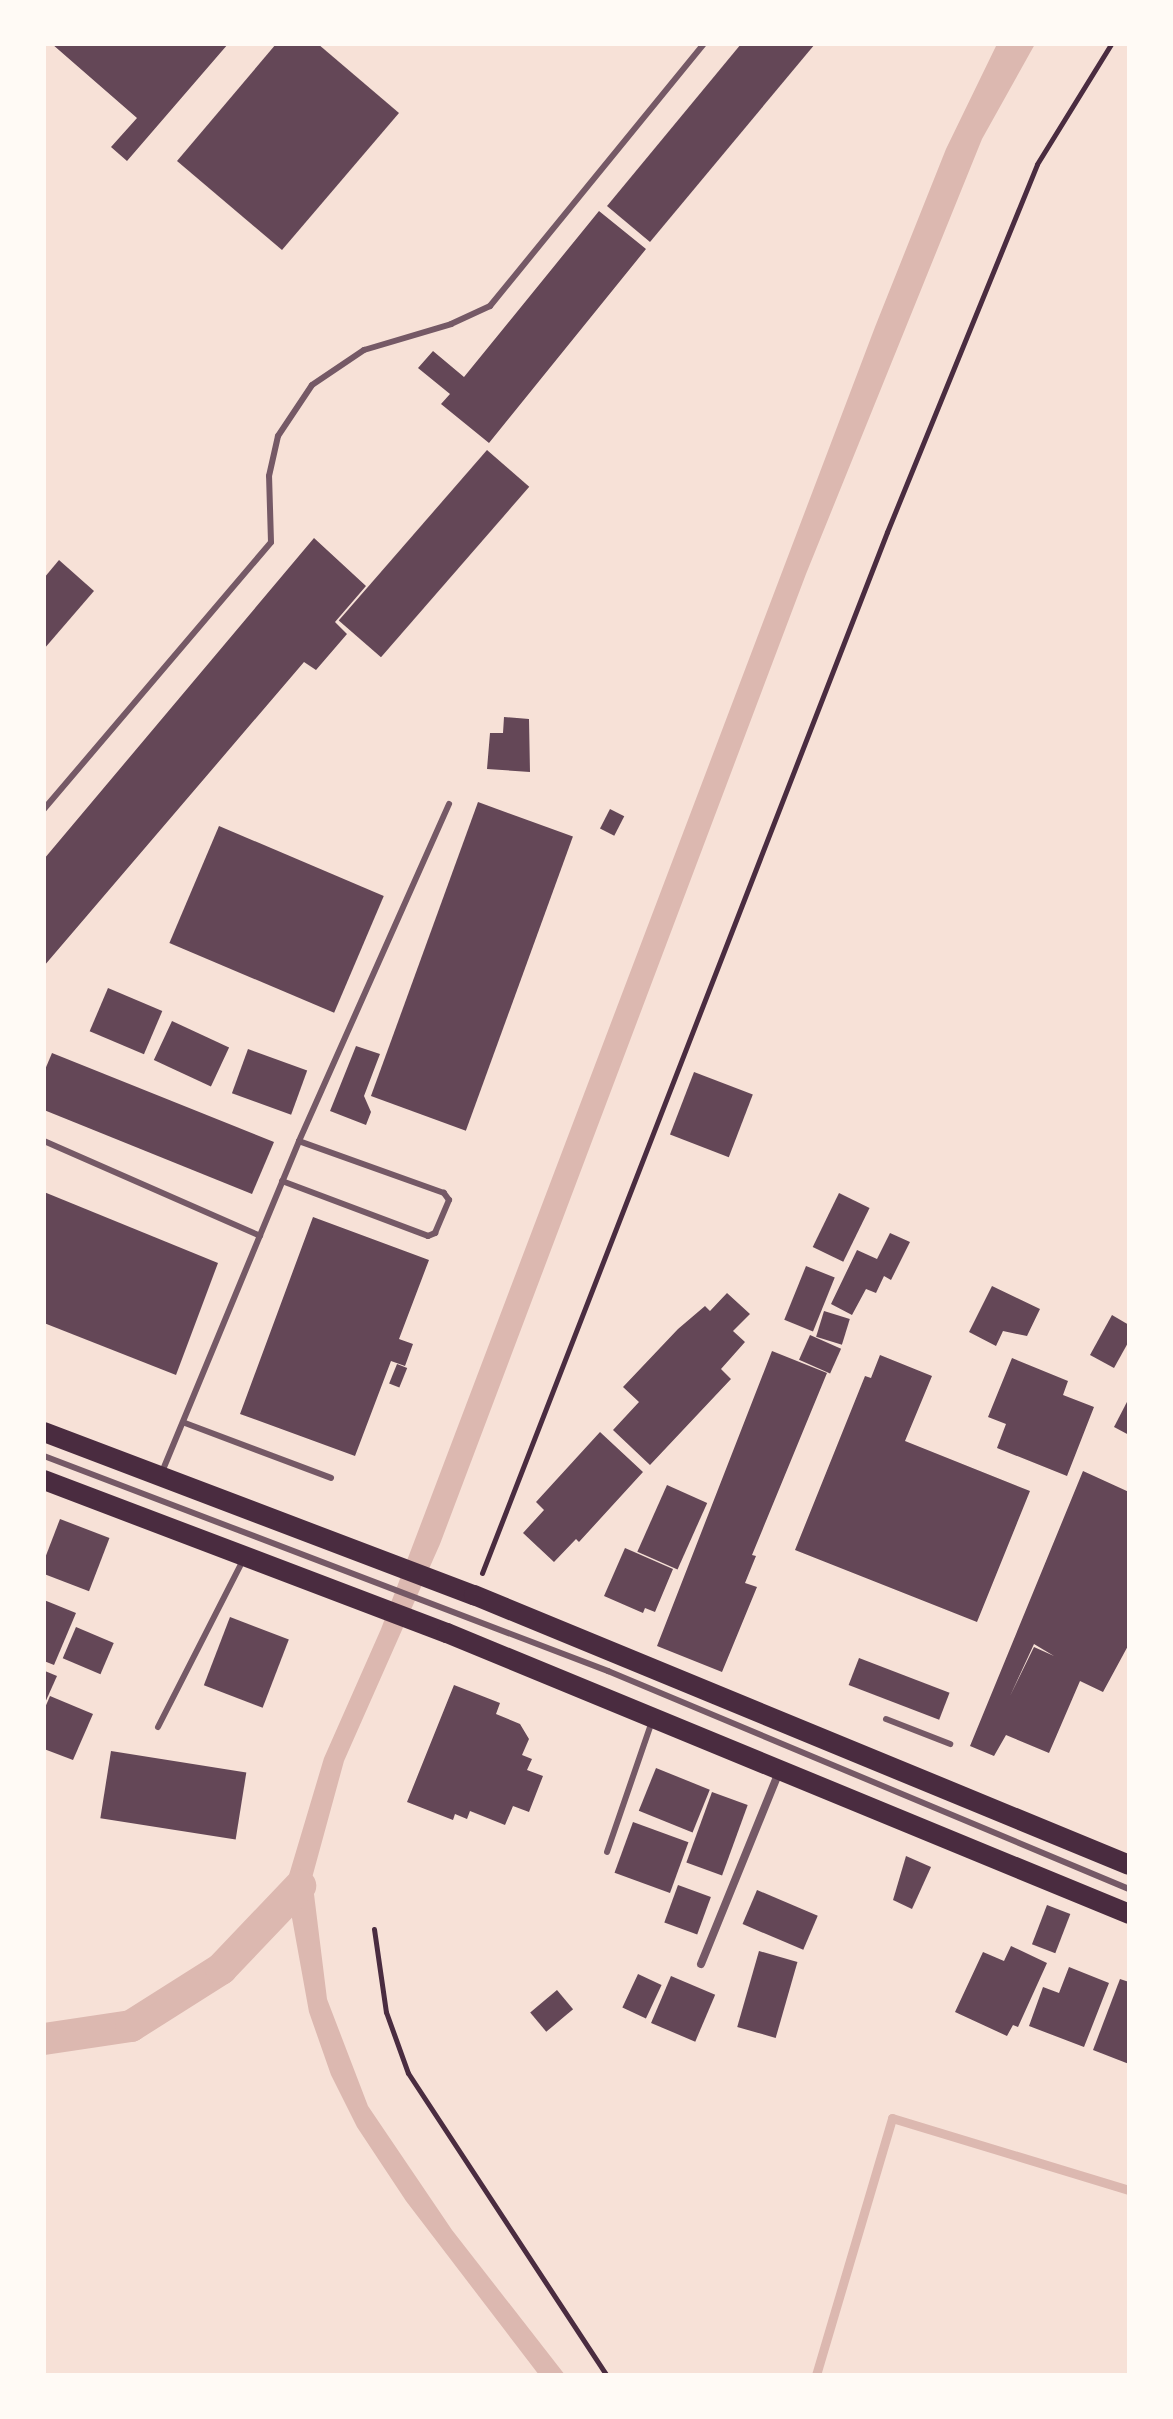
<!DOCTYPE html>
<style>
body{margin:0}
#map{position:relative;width:1173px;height:2419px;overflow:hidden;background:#f7e1d7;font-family:Jost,sans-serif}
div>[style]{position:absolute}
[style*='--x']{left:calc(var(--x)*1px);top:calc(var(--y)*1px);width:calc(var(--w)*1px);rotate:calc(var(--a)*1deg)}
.water>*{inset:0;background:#dcb8b0}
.stream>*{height:9px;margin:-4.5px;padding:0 4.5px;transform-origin:4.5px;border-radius:4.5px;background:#dcb8b0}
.canal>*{height:32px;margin:-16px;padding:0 16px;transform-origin:16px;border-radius:16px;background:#dcb8b0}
.building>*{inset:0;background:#644757;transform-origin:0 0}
.path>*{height:5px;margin:-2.5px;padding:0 2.5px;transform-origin:2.5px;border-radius:2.5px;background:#4a2c40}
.service>*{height:6px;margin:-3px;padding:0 3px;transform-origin:3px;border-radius:3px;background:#755966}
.minor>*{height:8px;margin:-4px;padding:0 4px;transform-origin:4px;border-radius:4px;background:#755966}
.primary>*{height:20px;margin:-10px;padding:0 10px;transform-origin:10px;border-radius:10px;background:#4a2c40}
span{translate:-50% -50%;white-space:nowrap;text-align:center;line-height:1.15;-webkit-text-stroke:7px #fffaf5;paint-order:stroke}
.frame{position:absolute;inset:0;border:46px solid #fffaf5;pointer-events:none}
</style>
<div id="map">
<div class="water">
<i style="clip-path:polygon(997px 44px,1035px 44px,982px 139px,806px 574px,440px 1544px,344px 1761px,312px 1878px,327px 1999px,368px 2106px,452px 2230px,565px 2375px,539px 2375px,406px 2201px,357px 2127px,331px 2075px,309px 2012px,286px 1885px,324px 1758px,381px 1629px,875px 327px,946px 149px)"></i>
</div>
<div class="stream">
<i style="--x:816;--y:2375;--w:268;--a:-73.5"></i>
<i style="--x:892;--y:2118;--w:248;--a:16.9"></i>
</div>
<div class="canal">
<i style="--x:44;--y:2039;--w:88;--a:-8.5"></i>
<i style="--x:131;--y:2026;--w:107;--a:-32.3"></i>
<i style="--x:221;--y:1969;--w:115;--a:-46.4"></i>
</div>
<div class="building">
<i style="clip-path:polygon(52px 44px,228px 44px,127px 161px,111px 147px,137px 118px)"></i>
<i style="clip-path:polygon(276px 44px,318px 44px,399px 113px,282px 250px,177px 161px)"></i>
<i style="clip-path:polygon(741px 44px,815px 44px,650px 242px,607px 206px)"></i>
<i style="clip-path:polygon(599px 211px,646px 249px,489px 443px,441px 404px,450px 394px,418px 368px,433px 351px,464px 377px)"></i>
<i style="left:487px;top:450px;width:56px;height:226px;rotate:41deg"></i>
<i style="clip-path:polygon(314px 538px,366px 586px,335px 622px,347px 634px,316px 670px,304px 662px,44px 966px,44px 859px)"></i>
<i style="clip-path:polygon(59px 560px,94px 591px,44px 649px,44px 578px)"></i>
<i style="clip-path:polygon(504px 717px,529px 719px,530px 772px,487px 769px,490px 733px,503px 733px)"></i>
<i style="left:478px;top:802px;width:101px;height:313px;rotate:20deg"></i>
<i style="left:610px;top:809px;width:16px;height:22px;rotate:27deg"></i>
<i style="left:219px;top:826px;width:179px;height:127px;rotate:23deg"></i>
<i style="left:108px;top:988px;width:59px;height:47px;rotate:23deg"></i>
<i style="left:172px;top:1021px;width:63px;height:43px;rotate:25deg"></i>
<i style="clip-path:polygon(356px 1046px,380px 1054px,364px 1096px,371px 1112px,366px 1125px,330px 1111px)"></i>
<i style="left:248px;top:1049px;width:63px;height:47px;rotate:20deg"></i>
<i style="clip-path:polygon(52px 1053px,274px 1142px,252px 1194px,44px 1110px,44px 1072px)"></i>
<i style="left:694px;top:1072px;width:63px;height:67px;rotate:21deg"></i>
<i style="clip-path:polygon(44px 1192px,218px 1263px,176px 1375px,44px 1323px)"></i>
<i style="left:839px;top:1193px;width:34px;height:60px;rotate:26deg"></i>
<i style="clip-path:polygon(313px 1217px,429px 1260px,399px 1339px,413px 1344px,405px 1366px,391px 1361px,355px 1456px,240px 1414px)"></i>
<i style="clip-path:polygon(890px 1233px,910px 1242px,891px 1280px,884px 1276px,876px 1293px,866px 1289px,852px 1315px,831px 1304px,857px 1250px,877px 1259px)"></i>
<i style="left:806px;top:1266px;width:31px;height:58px;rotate:22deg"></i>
<i style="clip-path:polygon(992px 1286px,1040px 1309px,1027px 1336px,1003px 1331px,996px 1346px,969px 1332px)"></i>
<i style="clip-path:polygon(727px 1293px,750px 1314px,733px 1331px,745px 1342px,721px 1369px,731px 1379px,650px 1465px,613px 1430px,639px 1402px,623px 1387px,678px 1329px,705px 1306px,710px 1311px)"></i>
<i style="left:824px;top:1311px;width:27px;height:27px;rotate:17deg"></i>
<i style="clip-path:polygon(1112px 1315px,1129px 1325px,1129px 1341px,1114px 1368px,1090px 1355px)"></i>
<i style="left:810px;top:1335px;width:34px;height:27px;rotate:24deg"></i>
<i style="clip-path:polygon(772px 1351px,827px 1373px,752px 1555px,756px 1556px,745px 1583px,757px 1587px,722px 1672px,657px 1646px)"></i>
<i style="clip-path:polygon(880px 1355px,932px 1376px,905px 1441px,1030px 1491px,977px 1622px,795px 1550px,865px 1376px,871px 1378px)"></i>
<i style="clip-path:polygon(1012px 1358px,1068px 1381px,1063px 1395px,1094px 1407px,1067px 1476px,997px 1448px,1006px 1424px,988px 1417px)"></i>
<i style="left:397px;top:1364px;width:11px;height:21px;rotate:22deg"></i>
<i style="clip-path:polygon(1129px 1398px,1129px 1435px,1114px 1427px)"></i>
<i style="clip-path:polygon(600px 1432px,643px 1472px,579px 1542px,576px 1539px,554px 1562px,523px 1533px,544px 1510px,536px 1502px)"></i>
<i style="clip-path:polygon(evenodd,1083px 1471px,1129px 1492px,1129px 1644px,1103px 1692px,1080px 1681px,1049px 1753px,1006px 1735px,994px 1756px,970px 1746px,1083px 1471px,1034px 1644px,1054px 1656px,1034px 1647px,1010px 1696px,1034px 1644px)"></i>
<i style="left:667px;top:1485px;width:44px;height:73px;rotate:24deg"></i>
<i style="left:60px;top:1519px;width:53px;height:57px;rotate:21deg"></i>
<i style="clip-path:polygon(625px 1548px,673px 1569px,655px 1612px,645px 1608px,643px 1613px,604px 1596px)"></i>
<i style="clip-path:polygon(44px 1600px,76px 1613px,54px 1665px,44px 1661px)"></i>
<i style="left:230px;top:1617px;width:63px;height:73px;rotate:21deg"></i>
<i style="left:76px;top:1627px;width:41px;height:34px;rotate:23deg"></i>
<i style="left:859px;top:1658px;width:97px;height:29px;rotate:21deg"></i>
<i style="clip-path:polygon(45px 1671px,57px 1676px,44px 1705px,44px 1673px)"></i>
<i style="clip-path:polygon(454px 1685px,500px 1703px,496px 1714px,520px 1724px,529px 1739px,522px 1755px,532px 1759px,527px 1770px,543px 1776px,529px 1812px,513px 1806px,505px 1825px,470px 1811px,467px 1819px,455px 1814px,453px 1820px,407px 1802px)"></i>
<i style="clip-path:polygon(50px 1696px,93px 1714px,73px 1760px,44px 1749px,44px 1710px)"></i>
<i style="left:111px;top:1751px;width:137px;height:68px;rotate:9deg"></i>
<i style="left:656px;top:1768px;width:58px;height:46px;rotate:22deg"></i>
<i style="left:712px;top:1792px;width:38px;height:75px;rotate:20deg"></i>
<i style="left:633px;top:1822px;width:59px;height:54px;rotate:20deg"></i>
<i style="clip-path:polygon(906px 1856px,931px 1867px,912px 1909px,893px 1900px)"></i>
<i style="left:678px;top:1885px;width:35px;height:40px;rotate:20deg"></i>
<i style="left:757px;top:1890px;width:66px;height:37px;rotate:23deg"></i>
<i style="left:1047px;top:1905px;width:25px;height:42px;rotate:21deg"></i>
<i style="clip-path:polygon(1011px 1946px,1047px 1963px,1018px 2027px,1013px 2025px,1007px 2036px,955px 2012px,983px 1952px,1004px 1961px)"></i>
<i style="left:759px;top:1951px;width:40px;height:79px;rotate:16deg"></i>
<i style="clip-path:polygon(1069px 1967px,1109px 1983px,1084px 2047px,1029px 2026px,1043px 1987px,1059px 1993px)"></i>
<i style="left:638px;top:1974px;width:26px;height:37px;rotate:25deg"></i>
<i style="left:671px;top:1976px;width:48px;height:51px;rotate:23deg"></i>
<i style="clip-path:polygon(1120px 1979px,1129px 1982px,1129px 2064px,1093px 2050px)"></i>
<i style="left:557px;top:1990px;width:25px;height:35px;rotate:50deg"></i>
</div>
<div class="path">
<i style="--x:482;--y:1573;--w:1117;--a:-68.74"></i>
<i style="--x:887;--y:532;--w:397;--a:-67.8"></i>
<i style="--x:1037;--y:164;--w:141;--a:-58.3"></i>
<i style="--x:374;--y:1929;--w:84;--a:81.8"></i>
<i style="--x:386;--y:2012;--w:65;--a:70.2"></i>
<i style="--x:408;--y:2073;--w:361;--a:56.7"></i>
</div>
<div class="service">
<i style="--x:44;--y:809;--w:350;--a:-49.6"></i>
<i style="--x:271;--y:542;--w:66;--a:-91.7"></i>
<i style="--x:269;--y:476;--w:41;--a:-77.3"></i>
<i style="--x:278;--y:436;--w:61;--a:-56.3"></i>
<i style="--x:312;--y:385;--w:63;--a:-33.9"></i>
<i style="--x:364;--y:350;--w:91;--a:-16.6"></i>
<i style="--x:451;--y:324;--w:43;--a:-24.8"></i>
<i style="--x:490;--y:306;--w:338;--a:-50.8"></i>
<i style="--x:44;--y:1141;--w:236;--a:23.7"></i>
<i style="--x:282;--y:1181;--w:156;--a:20.6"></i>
<i style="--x:428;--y:1236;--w:8;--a:-23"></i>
<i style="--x:435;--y:1233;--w:36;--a:-67"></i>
<i style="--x:449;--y:1200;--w:9;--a:-126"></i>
<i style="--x:444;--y:1193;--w:154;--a:-160.3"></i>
<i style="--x:185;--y:1423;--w:156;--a:20.6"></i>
<i style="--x:44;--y:1456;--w:604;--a:20.87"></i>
<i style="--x:608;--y:1671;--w:565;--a:22.71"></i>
<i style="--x:162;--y:1472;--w:358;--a:-67.5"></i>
<i style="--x:299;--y:1141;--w:369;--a:-66"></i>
<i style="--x:886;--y:1719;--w:69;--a:21.3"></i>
<i style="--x:158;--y:1727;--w:187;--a:-63"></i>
<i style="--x:607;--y:1852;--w:139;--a:-71"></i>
</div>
<div class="minor">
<i style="--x:701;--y:1964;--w:207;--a:-67.9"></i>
</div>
<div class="primary">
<i style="--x:44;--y:1432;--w:460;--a:20.8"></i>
<i style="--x:474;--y:1595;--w:708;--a:22.4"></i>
<i style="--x:44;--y:1480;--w:431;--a:20.8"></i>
<i style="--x:447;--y:1633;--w:738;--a:22.39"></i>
</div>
<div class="frame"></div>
</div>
